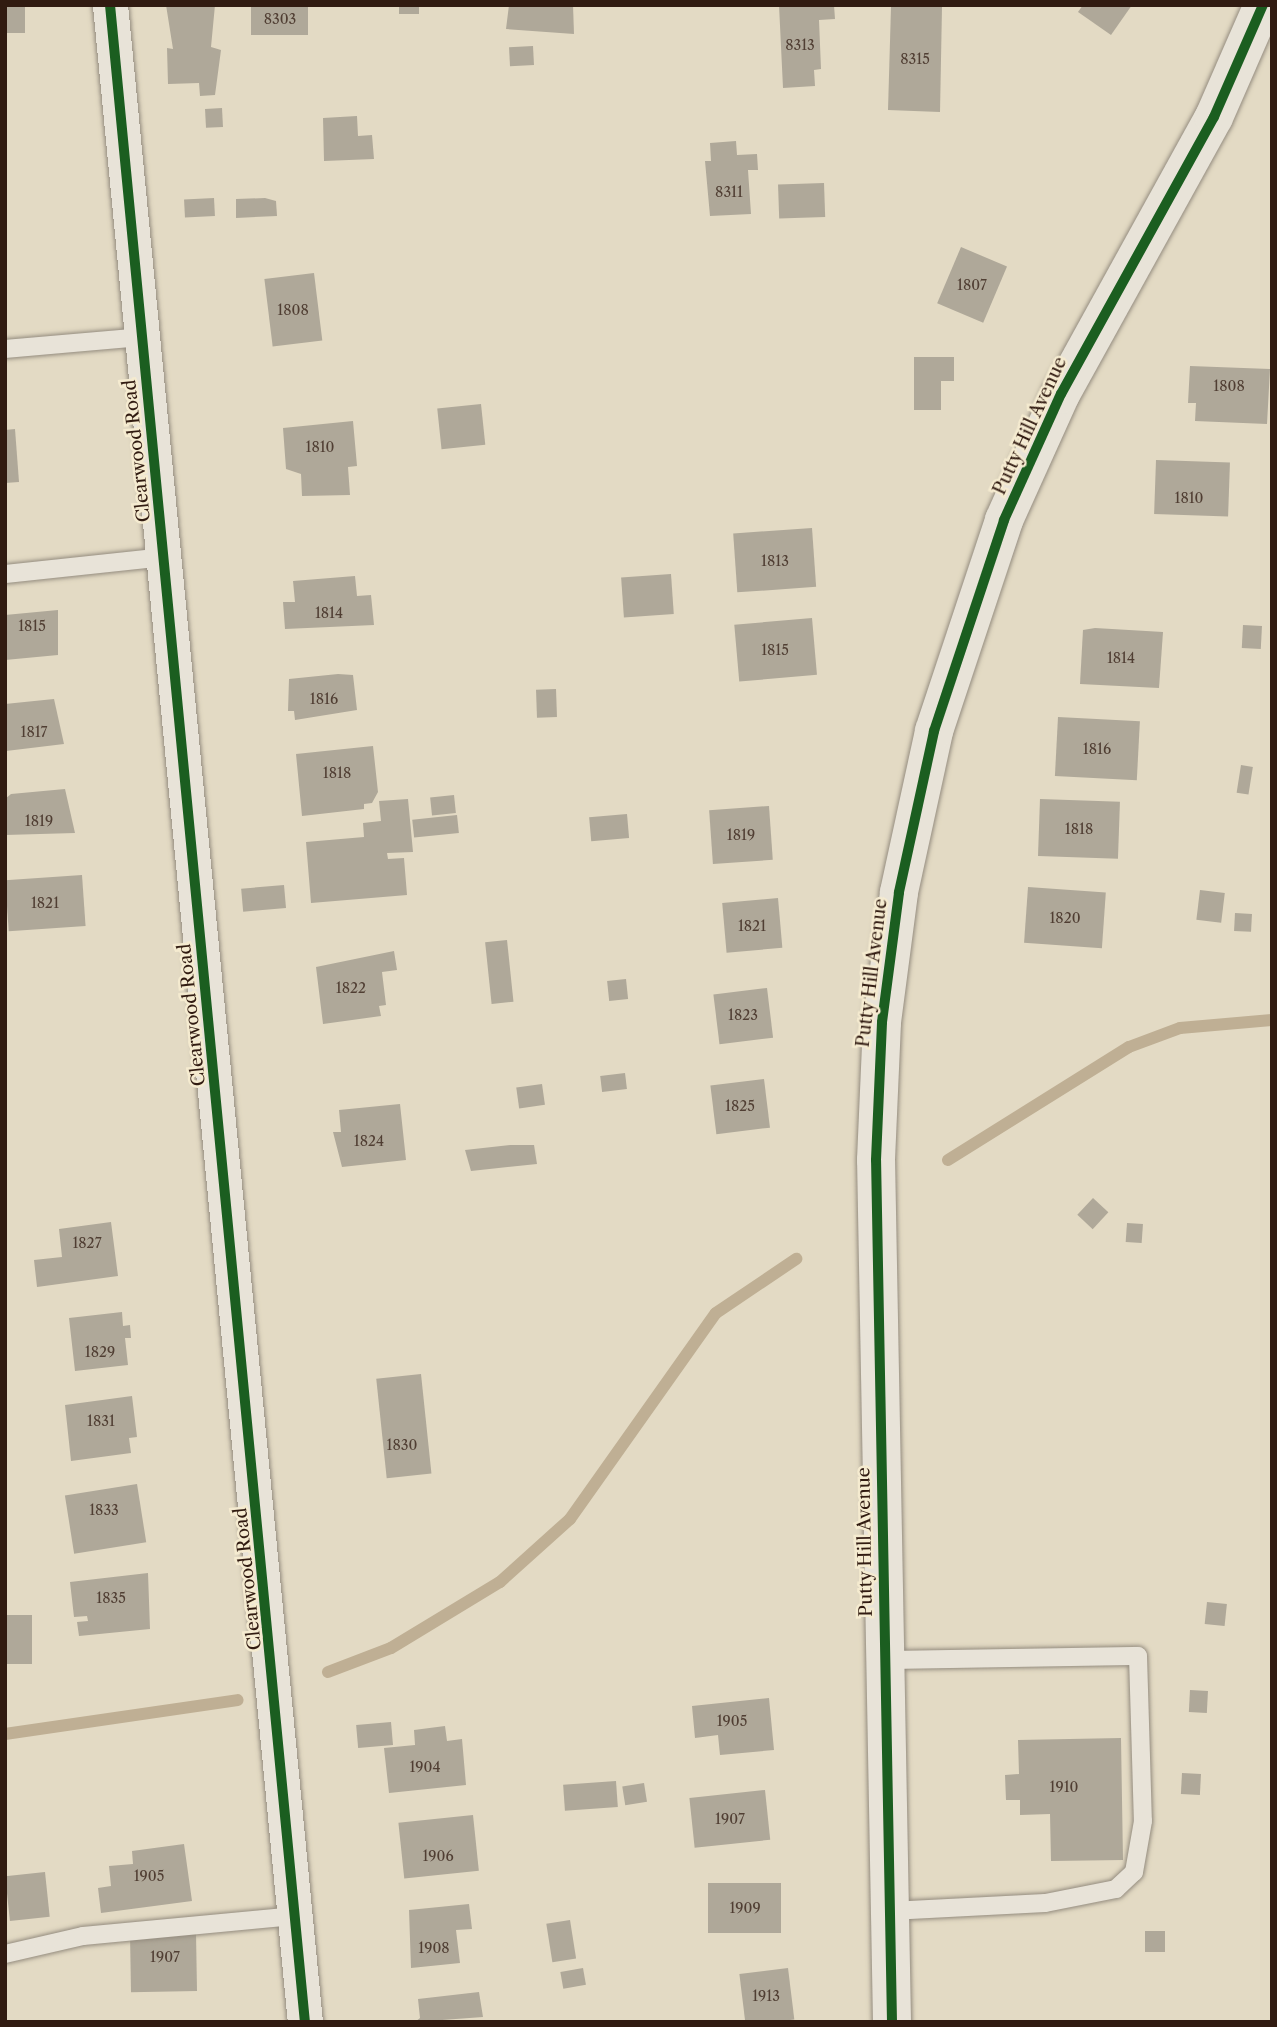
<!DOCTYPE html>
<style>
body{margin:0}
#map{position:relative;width:1277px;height:2027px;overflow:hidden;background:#e3dac4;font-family:"Libre Caslon Text",serif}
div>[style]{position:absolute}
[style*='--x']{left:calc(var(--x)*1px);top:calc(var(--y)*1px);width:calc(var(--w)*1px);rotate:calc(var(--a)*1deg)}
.stream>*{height:12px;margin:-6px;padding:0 6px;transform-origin:6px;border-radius:6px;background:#bfaf94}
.building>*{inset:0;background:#afa899;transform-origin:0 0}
.roads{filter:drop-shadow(0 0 2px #948c7f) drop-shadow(0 0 2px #948c7f)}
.service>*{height:18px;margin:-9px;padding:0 9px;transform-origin:9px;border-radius:9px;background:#e8e3d8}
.minor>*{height:35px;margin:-17.5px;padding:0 17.5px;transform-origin:17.5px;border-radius:17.5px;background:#e8e3d8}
.tertiary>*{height:38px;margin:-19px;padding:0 19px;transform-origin:19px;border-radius:19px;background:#e8e3d8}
.cycleway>*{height:10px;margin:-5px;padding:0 5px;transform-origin:5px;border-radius:5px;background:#1b5e20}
span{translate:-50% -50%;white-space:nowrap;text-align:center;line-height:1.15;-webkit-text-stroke:5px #f5ebd0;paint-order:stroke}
.number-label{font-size:14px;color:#503e33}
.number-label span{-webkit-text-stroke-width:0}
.street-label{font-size:18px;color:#311b11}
.frame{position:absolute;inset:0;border:7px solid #311b11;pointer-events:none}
</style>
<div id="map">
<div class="stream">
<i style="--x:948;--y:1160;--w:213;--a:-32"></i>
<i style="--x:1129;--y:1047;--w:54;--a:-20.4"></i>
<i style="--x:1180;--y:1028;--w:92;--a:-5"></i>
<i style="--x:328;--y:1672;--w:67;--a:-20.9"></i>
<i style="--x:391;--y:1648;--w:127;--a:-31.2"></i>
<i style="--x:500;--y:1582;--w:94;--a:-42"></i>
<i style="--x:570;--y:1519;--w:252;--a:-54.7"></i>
<i style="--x:716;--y:1313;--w:97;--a:-34"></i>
<i style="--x:5;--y:1734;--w:235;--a:-8.3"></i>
</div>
<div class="building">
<i style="left:5px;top:5px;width:20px;height:28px"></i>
<i style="clip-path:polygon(166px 5px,215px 5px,211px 47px,221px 50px,215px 95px,200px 96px,199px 83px,168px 84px,167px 48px,173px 49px)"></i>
<i style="left:251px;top:5px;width:57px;height:30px"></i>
<i style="left:399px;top:5px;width:20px;height:9px"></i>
<i style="clip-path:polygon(509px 5px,573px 5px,574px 34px,506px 29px)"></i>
<i style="clip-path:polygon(779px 5px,834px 5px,835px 19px,819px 20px,821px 69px,814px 70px,815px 86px,783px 88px)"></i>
<i style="clip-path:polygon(895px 5px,942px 7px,940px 112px,888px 110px,891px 7px)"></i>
<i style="clip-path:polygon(1083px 5px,1132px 5px,1111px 35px,1078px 12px)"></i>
<i style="left:533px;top:46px;width:19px;height:24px;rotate:87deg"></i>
<i style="left:222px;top:108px;width:19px;height:17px;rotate:87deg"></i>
<i style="clip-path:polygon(357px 116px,358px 136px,372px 135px,374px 159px,324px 161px,323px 118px)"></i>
<i style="clip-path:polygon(736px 141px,737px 155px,757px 154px,758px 170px,748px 170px,751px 214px,710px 216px,705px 161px,711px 161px,710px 143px)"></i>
<i style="left:824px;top:183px;width:34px;height:46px;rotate:88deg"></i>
<i style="left:214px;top:198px;width:18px;height:30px;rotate:87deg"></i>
<i style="clip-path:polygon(265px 198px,276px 201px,277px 216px,236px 218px,236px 199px)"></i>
<i style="left:961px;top:247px;width:50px;height:61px;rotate:23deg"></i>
<i style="left:314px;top:273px;width:68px;height:50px;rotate:83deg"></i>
<i style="clip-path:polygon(914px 357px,954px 357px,954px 381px,941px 381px,941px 410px,914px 410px)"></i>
<i style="clip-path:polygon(1190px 366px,1270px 369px,1267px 424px,1195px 421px,1196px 403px,1188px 403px)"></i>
<i style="left:481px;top:404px;width:41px;height:44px;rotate:84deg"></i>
<i style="clip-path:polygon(353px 421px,357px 466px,348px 467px,350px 495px,302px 496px,301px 474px,286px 469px,283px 428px)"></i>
<i style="clip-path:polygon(15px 429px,19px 482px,5px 483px,5px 430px)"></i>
<i style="left:1156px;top:460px;width:74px;height:54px;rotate:2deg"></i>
<i style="left:812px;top:528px;width:59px;height:79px;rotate:86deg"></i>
<i style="left:671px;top:574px;width:40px;height:50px;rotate:86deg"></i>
<i style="clip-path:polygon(355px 576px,357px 596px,371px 595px,374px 625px,285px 629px,283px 602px,295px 602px,293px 581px)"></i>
<i style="clip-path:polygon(58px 610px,58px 655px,5px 660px,5px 615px)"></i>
<i style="left:812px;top:618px;width:57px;height:78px;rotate:85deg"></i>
<i style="left:1243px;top:625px;width:19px;height:23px;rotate:3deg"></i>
<i style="clip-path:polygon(1095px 628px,1163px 632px,1159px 688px,1080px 684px,1083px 630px)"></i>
<i style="clip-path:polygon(338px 674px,353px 675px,357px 710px,295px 720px,294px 711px,288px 711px,289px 679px)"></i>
<i style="left:556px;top:689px;width:28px;height:20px;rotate:88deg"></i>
<i style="clip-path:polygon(54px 699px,64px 744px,6px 751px,5px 704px)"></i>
<i style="left:1058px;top:717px;width:82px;height:59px;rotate:3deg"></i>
<i style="clip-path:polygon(373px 746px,378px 792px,372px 803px,364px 804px,364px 809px,302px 816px,296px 754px)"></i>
<i style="left:1241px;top:765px;width:12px;height:28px;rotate:9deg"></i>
<i style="clip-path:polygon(65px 789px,75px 833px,5px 835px,5px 799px,11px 794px)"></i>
<i style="left:454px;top:795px;width:18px;height:24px;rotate:84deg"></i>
<i style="clip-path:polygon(408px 799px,413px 852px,387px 853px,388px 859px,404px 858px,407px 895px,311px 903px,306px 842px,364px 837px,363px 823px,381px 821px,379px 801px)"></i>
<i style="left:1040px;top:799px;width:80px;height:57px;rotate:2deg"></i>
<i style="left:769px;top:806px;width:54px;height:60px;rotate:86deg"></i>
<i style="left:627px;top:814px;width:24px;height:38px;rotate:85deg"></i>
<i style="left:457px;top:815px;width:18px;height:45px;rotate:84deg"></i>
<i style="left:82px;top:875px;width:51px;height:77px;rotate:86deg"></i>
<i style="left:284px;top:885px;width:23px;height:43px;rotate:85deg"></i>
<i style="left:1028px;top:887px;width:78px;height:56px;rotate:4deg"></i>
<i style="left:1200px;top:890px;width:25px;height:30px;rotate:7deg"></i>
<i style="left:778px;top:898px;width:50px;height:56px;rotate:85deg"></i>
<i style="left:1235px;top:913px;width:17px;height:18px;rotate:3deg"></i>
<i style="left:507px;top:940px;width:62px;height:22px;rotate:84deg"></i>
<i style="clip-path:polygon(394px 951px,397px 970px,382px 972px,386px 1005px,379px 1006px,381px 1016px,323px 1024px,316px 967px)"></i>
<i style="left:626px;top:979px;width:20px;height:19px;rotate:84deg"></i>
<i style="left:767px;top:988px;width:50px;height:54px;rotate:83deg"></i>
<i style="left:625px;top:1073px;width:16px;height:25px;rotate:83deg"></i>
<i style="left:764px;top:1079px;width:49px;height:54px;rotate:83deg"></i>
<i style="left:542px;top:1084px;width:21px;height:26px;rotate:82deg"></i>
<i style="clip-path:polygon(400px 1104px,406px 1160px,342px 1167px,333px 1132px,341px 1132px,339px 1110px)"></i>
<i style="clip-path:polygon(510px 1145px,534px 1145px,537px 1164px,471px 1171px,465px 1150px)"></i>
<i style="left:1093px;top:1198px;width:21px;height:23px;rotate:43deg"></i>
<i style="clip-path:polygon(111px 1222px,118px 1276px,37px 1287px,34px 1260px,62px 1257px,59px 1229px)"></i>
<i style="left:1127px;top:1223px;width:16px;height:19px;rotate:4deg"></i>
<i style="clip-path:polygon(122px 1312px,123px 1326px,130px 1325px,131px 1338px,125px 1338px,128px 1365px,75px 1371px,69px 1318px)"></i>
<i style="left:421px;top:1374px;width:100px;height:45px;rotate:84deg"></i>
<i style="clip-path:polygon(132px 1396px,137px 1437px,129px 1438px,131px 1453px,71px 1461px,65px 1405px)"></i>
<i style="left:137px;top:1484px;width:59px;height:73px;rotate:81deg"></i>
<i style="clip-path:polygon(148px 1573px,150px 1629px,79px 1636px,77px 1622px,88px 1621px,87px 1616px,74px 1617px,70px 1582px)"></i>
<i style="left:1207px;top:1602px;width:20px;height:22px;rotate:6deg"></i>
<i style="left:5px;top:1615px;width:27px;height:49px"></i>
<i style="left:1190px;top:1690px;width:18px;height:22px;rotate:3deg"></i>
<i style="clip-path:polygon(769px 1698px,774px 1750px,720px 1755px,718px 1735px,695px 1738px,692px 1706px)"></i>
<i style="left:391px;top:1722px;width:23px;height:35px;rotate:85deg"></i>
<i style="clip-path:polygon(445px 1726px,447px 1741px,462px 1739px,466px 1785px,389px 1793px,384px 1748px,415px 1745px,414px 1730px)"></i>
<i style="clip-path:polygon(1121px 1738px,1123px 1860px,1051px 1861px,1050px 1814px,1020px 1815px,1020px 1800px,1006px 1800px,1005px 1775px,1019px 1774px,1018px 1740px)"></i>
<i style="left:1182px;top:1773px;width:19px;height:21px;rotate:3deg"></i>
<i style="left:616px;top:1781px;width:26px;height:53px;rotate:86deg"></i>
<i style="left:644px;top:1783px;width:19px;height:22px;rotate:81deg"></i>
<i style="left:765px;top:1790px;width:50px;height:76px;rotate:84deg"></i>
<i style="left:473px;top:1815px;width:56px;height:75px;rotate:84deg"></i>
<i style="clip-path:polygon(184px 1844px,192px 1901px,101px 1913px,98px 1888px,111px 1886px,109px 1866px,133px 1864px,132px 1851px)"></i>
<i style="left:45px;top:1872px;width:45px;height:40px;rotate:84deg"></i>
<i style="left:708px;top:1883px;width:73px;height:50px"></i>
<i style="clip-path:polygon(469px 1904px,472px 1929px,456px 1930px,460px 1963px,411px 1968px,409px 1910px)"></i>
<i style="left:570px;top:1920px;width:39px;height:24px;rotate:81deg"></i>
<i style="left:1145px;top:1931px;width:20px;height:21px"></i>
<i style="left:196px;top:1933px;width:58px;height:66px;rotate:89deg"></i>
<i style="left:583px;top:1968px;width:17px;height:23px;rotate:80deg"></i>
<i style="left:788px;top:1968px;width:52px;height:49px;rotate:83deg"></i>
<i style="clip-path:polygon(479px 1992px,483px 2017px,415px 2022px,420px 2018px,418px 1999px)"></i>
</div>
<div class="roads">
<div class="service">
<i style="--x:5;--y:349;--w:139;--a:-5"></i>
<i style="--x:5;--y:574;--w:161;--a:-6.1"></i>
<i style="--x:884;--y:1660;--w:254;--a:-0.9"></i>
<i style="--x:1138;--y:1656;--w:165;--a:88.3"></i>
<i style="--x:1143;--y:1821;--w:52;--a:100"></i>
<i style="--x:1134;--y:1872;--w:25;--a:137"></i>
<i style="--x:1116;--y:1889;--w:72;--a:168.8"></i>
<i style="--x:1045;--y:1903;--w:155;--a:177"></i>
<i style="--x:5;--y:1954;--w:80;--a:-13"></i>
<i style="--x:83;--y:1936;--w:214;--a:-5.4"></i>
</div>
<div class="minor">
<i style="--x:110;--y:5;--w:2026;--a:84.48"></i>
</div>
<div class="tertiary">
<i style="--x:892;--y:2022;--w:862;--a:-91.06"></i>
<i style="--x:876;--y:1160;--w:138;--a:-87.5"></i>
<i style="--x:882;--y:1022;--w:131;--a:-82.5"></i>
<i style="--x:899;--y:892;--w:165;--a:-77.7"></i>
<i style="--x:934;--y:731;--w:222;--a:-71.6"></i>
<i style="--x:1004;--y:520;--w:138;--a:-65.7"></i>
<i style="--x:1061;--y:394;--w:316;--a:-61.1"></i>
<i style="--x:1214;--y:117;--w:122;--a:-66.4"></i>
</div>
</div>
<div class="cycleway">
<i style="--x:110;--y:5;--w:2026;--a:84.48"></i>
<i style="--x:892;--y:2022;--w:862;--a:-91.06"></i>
<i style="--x:876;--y:1160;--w:138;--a:-87.5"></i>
<i style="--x:882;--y:1022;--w:131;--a:-82.5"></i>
<i style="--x:899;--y:892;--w:165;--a:-77.7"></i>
<i style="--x:934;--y:731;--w:222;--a:-71.6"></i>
<i style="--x:1004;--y:520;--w:138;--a:-65.7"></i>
<i style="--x:1061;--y:394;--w:316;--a:-61.1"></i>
<i style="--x:1214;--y:117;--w:122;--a:-66.4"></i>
</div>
<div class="number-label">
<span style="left:280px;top:19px">8303</span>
<span style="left:800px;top:45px">8313</span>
<span style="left:915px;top:59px">8315</span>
<span style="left:729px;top:192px">8311</span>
<span style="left:972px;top:285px">1807</span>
<span style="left:293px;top:310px">1808</span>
<span style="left:1229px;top:386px">1808</span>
<span style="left:320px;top:447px">1810</span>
<span style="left:1189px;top:498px">1810</span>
<span style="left:775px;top:561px">1813</span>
<span style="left:329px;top:613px">1814</span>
<span style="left:32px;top:626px">1815</span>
<span style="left:775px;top:650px">1815</span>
<span style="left:1121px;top:658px">1814</span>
<span style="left:324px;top:699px">1816</span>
<span style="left:34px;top:732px">1817</span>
<span style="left:1097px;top:749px">1816</span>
<span style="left:337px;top:773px">1818</span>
<span style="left:39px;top:821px">1819</span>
<span style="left:1079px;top:829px">1818</span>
<span style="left:741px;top:835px">1819</span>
<span style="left:45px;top:903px">1821</span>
<span style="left:1065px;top:918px">1820</span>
<span style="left:752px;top:926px">1821</span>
<span style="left:351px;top:988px">1822</span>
<span style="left:743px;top:1015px">1823</span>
<span style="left:740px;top:1106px">1825</span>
<span style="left:369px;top:1141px">1824</span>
<span style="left:87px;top:1243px">1827</span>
<span style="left:100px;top:1352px">1829</span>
<span style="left:101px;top:1421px">1831</span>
<span style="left:402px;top:1445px">1830</span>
<span style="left:104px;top:1510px">1833</span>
<span style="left:111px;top:1598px">1835</span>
<span style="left:732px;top:1721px">1905</span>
<span style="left:425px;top:1767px">1904</span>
<span style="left:1064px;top:1787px">1910</span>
<span style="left:730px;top:1819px">1907</span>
<span style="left:438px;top:1856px">1906</span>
<span style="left:149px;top:1876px">1905</span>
<span style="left:745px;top:1908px">1909</span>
<span style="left:434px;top:1948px">1908</span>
<span style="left:165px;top:1957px">1907</span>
<span style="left:766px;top:1996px">1913</span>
</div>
<div class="street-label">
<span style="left:1030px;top:426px;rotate:-65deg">Putty Hill Avenue</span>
<span style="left:137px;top:451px;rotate:-96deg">Clearwood Road</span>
<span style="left:872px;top:973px;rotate:-83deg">Putty Hill Avenue</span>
<span style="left:192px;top:1015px;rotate:-96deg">Clearwood Road</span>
<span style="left:865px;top:1542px;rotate:-91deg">Putty Hill Avenue</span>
<span style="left:248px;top:1579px;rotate:-96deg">Clearwood Road</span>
</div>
<div class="frame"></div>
</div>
